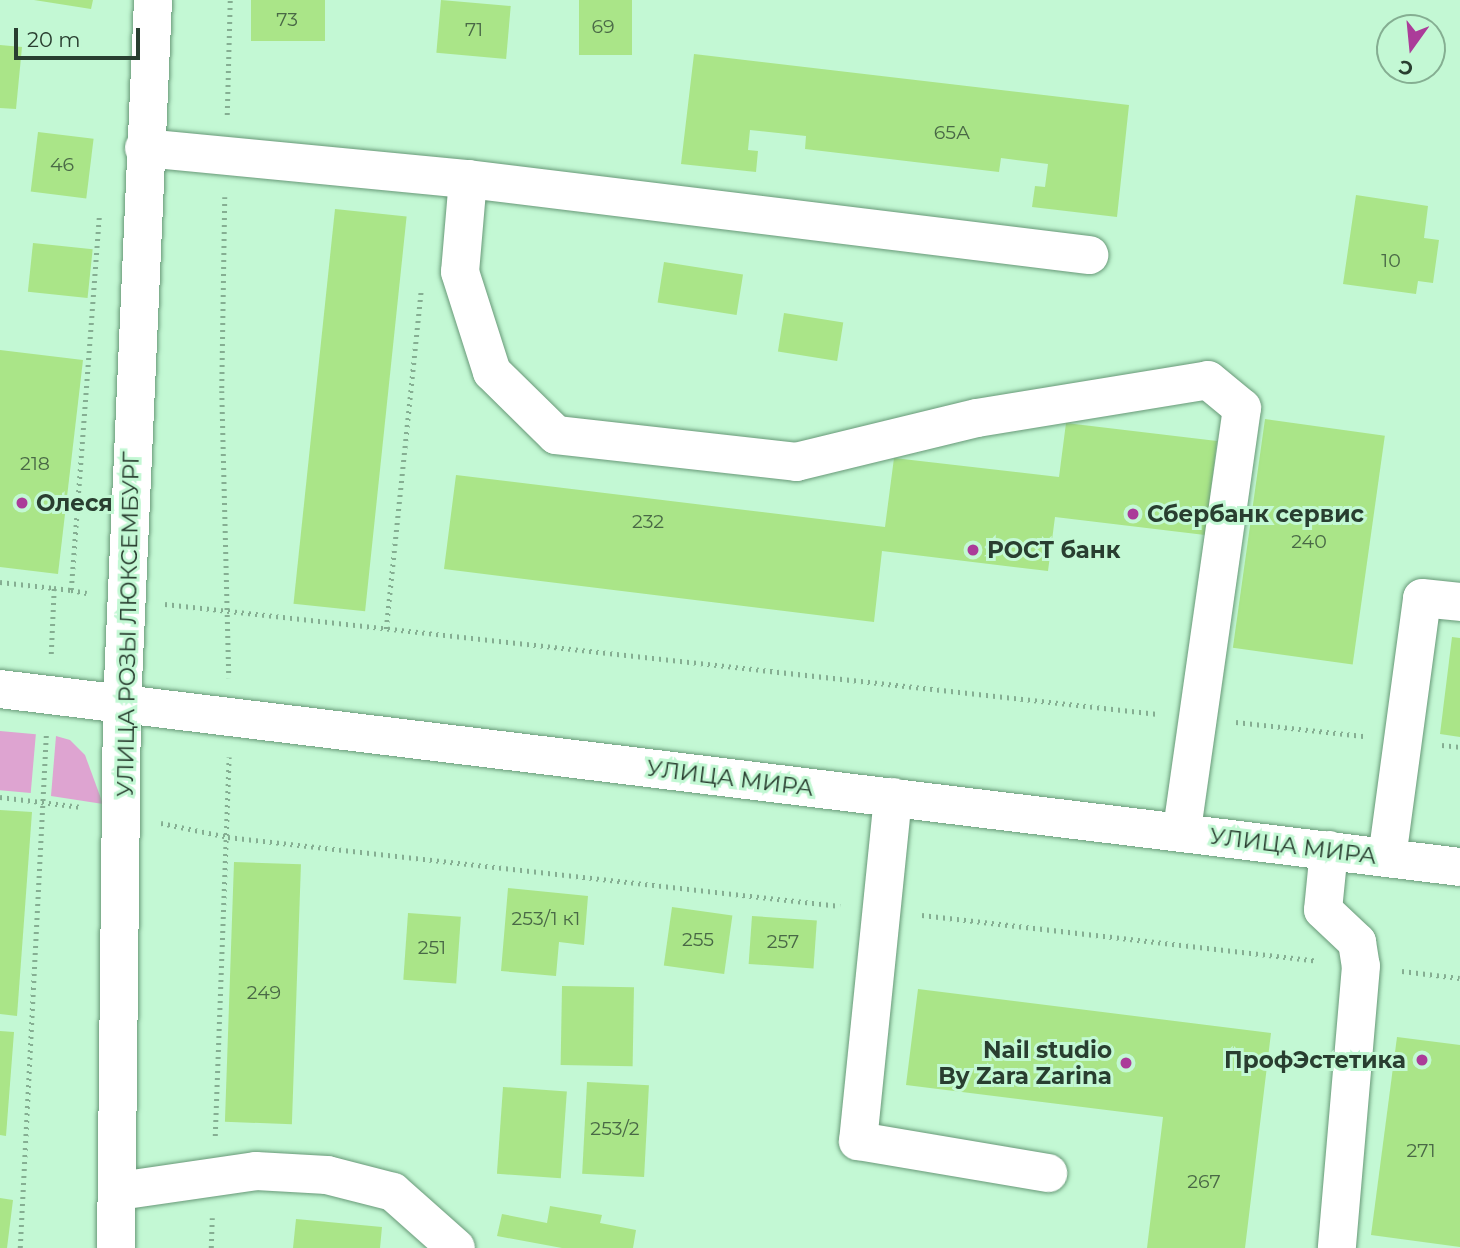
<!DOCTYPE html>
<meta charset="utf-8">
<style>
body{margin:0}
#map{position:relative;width:1460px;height:1248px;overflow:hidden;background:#c3f8d4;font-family:Montserrat,sans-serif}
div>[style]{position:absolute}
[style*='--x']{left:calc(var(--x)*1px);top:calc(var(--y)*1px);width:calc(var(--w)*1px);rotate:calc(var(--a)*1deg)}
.green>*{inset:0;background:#dea4d1;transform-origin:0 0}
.building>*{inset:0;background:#aae588;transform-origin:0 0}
.path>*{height:4.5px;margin-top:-2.25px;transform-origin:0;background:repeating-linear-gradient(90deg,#85ae92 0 2px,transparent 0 7px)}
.roads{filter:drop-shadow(0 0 2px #689978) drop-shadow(0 0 2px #689978)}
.minor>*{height:38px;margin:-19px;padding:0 19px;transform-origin:19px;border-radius:19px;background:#fff}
.major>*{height:38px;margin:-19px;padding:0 19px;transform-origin:19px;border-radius:19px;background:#fff}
.dots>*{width:19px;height:19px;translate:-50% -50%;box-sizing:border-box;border:4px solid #c3f8d4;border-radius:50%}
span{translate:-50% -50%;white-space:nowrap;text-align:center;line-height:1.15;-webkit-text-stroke:6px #c3f8d4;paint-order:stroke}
.number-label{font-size:19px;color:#496846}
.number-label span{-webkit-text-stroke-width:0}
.poi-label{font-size:23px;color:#293e30;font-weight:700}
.left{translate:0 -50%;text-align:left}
.right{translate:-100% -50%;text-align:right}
.street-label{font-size:23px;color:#293e30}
.north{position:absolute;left:1376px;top:14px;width:70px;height:70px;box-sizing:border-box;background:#c3f8d4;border:2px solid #85ae92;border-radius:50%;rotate:195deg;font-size:19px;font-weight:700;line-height:28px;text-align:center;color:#293e30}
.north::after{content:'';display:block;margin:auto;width:24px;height:32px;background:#ab3c99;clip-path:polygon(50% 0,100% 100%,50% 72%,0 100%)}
.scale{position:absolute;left:14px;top:28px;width:126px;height:32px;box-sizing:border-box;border:4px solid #293e30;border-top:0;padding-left:9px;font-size:21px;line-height:24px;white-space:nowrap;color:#293e30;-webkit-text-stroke:5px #c3f8d4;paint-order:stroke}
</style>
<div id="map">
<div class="green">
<i style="left:0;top:731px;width:36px;height:59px;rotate:5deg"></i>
<i style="clip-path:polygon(56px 736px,70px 740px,85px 755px,103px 804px,51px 796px)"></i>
</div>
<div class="building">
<i style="clip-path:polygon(34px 0,93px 0,91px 9px)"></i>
<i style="left:251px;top:0;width:74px;height:41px"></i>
<i style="left:441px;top:0;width:70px;height:53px;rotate:5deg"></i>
<i style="left:579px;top:0;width:53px;height:55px"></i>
<i style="clip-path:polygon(0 45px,22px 47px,16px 109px,0 108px)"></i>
<i style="clip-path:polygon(694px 54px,1129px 105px,1117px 217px,1032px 207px,1035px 186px,1045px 187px,1048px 164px,1001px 158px,999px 172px,805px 149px,806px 136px,750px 130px,748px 150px,758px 151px,756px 172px,681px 164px)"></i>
<i style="left:38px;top:132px;width:56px;height:60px;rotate:7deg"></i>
<i style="clip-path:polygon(1356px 195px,1428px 206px,1424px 238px,1439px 240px,1433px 283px,1418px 281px,1416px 294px,1343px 284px)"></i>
<i style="left:335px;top:209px;width:72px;height:397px;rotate:6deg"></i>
<i style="left:33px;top:243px;width:60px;height:49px;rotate:6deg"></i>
<i style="left:664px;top:262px;width:80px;height:41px;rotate:9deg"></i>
<i style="left:784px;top:313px;width:60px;height:39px;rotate:9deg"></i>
<i style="clip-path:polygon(0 350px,83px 360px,58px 574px,0 567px)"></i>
<i style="left:1265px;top:419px;width:121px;height:231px;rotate:8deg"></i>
<i style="clip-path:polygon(1066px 423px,1217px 441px,1205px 535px,1055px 517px,1048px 571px,882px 551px,874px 622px,444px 569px,456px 475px,885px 527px,894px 458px,1059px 477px)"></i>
<i style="clip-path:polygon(1452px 637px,1460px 638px,1460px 737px,1440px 734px)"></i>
<i style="clip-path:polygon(0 810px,32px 812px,17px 1016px,0 1014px)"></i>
<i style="left:234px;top:862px;width:67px;height:260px;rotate:2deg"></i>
<i style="clip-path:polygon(508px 888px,588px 896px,584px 945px,559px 942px,556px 976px,501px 971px)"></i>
<i style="left:672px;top:907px;width:61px;height:59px;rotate:8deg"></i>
<i style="left:408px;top:913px;width:53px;height:67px;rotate:4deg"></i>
<i style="left:752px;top:916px;width:65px;height:48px;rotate:4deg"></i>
<i style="left:562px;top:986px;width:72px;height:79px;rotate:1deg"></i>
<i style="clip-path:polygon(918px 989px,1271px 1033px,1245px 1248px,1147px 1248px,1163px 1117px,906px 1085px)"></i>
<i style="clip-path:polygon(0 1031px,14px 1032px,6px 1136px,0 1135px)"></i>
<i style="clip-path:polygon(1397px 1037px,1460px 1045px,1460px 1247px,1371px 1235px)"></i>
<i style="left:587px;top:1082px;width:62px;height:92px;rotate:3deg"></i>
<i style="left:503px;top:1087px;width:64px;height:87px;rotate:4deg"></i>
<i style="clip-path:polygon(0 1198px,13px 1200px,7px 1248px,0 1248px)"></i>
<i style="clip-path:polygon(550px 1206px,602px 1215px,600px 1223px,636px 1230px,633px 1248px,562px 1248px,497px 1236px,502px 1214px,547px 1223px)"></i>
<i style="clip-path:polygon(296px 1219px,382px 1227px,380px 1248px,293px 1248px)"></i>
</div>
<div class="path">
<i style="--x:227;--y:115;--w:115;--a:-88.5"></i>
<i style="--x:225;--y:197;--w:194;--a:90.9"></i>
<i style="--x:222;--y:391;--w:287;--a:88.6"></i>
<i style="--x:0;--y:582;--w:54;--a:6.3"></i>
<i style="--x:71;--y:590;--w:16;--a:11"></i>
<i style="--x:165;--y:604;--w:999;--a:6.32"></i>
<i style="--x:386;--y:629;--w:342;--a:-84.1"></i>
<i style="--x:51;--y:654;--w:66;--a:-87.4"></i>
<i style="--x:54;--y:588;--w:17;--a:7"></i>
<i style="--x:71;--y:590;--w:374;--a:-85.7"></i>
<i style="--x:1236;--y:722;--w:128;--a:6.3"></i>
<i style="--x:1442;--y:745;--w:18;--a:6"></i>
<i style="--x:0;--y:797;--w:82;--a:7"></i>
<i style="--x:161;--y:823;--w:68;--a:11.8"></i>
<i style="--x:228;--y:837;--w:616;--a:6.43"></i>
<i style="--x:922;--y:915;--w:398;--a:6.6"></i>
<i style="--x:1402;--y:971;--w:58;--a:6.9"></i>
<i style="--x:215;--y:1136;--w:379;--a:-87.9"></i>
<i style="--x:20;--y:1248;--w:513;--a:-87.09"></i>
<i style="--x:211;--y:1248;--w:30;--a:-88"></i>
</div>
<div class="roads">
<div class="minor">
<i style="--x:144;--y:148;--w:325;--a:5.5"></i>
<i style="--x:468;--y:179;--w:626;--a:6.98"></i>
<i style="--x:468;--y:179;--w:93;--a:94.9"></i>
<i style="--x:460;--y:272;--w:105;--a:72.3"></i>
<i style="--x:492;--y:372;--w:90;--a:44.5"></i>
<i style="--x:556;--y:435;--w:242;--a:6.4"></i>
<i style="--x:796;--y:462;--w:186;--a:-13.7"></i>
<i style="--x:977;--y:418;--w:234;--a:-9.3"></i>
<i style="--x:1208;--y:380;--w:44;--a:39.5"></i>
<i style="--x:1242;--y:408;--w:428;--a:98.1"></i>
<i style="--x:893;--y:797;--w:346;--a:95.8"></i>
<i style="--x:858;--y:1141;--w:193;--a:9.6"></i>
<i style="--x:1329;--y:850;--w:60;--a:95.7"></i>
<i style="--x:1323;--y:910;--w:47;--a:43.3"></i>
<i style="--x:1357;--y:942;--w:24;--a:81"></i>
<i style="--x:1361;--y:966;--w:283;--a:94.9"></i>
<i style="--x:1387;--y:858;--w:262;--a:-82.3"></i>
<i style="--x:1422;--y:598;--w:38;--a:6"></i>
<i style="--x:119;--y:1191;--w:138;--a:-8.3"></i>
<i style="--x:256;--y:1171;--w:71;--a:3.2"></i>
<i style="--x:327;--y:1175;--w:68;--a:14.4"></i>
<i style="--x:393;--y:1192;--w:84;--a:41.6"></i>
<i style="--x:116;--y:1248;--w:543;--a:-89.37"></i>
</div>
<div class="major">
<i style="--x:0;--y:689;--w:1471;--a:6.95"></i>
<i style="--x:122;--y:705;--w:706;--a:-87.48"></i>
</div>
</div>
<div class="dots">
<i style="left:22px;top:503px;background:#ab3c99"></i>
<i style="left:1133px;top:514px;background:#ab3c99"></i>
<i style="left:973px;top:550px;background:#ab3c99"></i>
<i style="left:1422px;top:1060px;background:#ab3c99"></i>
<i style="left:1126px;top:1063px;background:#ab3c99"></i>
</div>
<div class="number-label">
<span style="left:287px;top:20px">73</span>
<span style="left:603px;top:27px">69</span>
<span style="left:474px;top:30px">71</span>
<span style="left:952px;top:133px">65А</span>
<span style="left:62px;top:165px">46</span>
<span style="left:1391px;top:261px">10</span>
<span style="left:35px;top:464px">218</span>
<span style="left:648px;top:522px">232</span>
<span style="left:1309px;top:542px">240</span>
<span style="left:546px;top:919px">253/1 к1</span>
<span style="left:698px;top:940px">255</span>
<span style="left:783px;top:942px">257</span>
<span style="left:432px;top:948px">251</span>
<span style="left:264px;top:993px">249</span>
<span style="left:615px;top:1129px">253/2</span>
<span style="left:1421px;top:1151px">271</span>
<span style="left:1204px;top:1182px">267</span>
</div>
<div class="poi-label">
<span class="left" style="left:36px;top:503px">Олеся</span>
<span class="left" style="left:1147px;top:514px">Сбербанк сервис</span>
<span class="left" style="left:987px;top:550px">РОСТ банк</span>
<span class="right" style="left:1112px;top:1063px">Nail studio<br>By Zara Zarina</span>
<span class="right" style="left:1406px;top:1060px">ПрофЭстетика</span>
</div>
<div class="street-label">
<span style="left:128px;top:624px;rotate:-89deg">УЛИЦА РОЗЫ ЛЮКСЕМБУРГ</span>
<span style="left:730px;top:778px;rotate:7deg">УЛИЦА МИРА</span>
<span style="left:1293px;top:846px;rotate:7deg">УЛИЦА МИРА</span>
</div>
<div class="north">С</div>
<div class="scale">20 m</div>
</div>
